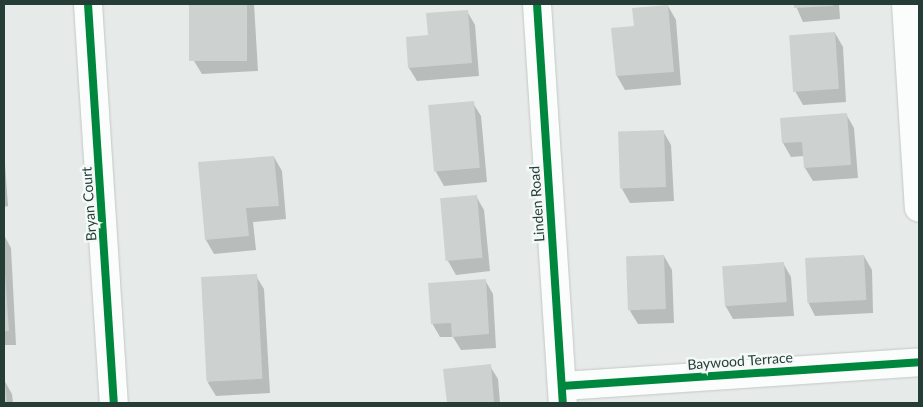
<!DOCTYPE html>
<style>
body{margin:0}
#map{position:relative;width:923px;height:407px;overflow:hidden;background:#e6ebe9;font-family:Lato,sans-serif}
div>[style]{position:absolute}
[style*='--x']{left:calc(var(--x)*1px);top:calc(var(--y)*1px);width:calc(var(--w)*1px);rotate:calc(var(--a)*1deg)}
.shadow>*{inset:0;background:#0003}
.building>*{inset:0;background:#cdd2d0;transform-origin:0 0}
.roads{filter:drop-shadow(0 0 1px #c3c8c6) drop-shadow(0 0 1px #c3c8c6)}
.minor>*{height:28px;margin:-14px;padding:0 14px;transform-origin:14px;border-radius:14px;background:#fbfcfc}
.cycleway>*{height:8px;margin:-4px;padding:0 4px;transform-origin:4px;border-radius:4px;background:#00873e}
span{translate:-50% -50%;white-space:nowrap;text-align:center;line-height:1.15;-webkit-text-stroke:5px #f4f9f7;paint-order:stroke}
.street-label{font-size:14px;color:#243e37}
.frame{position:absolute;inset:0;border:5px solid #243e37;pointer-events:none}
</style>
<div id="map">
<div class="shadow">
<i style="clip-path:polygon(190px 4px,254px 4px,258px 71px,202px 74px,194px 61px)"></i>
<i style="clip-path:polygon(795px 4px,839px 4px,840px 19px,803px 22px)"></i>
<i style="clip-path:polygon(668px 6px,676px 20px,681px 85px,625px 90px,617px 76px,613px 30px,635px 27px)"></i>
<i style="clip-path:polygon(467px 11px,475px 25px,479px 76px,417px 81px,409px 68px,429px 37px)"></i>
<i style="clip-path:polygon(835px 33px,843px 47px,846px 102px,803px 105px,795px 91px)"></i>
<i style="clip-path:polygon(473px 103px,481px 116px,487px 182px,444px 186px,436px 172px)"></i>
<i style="clip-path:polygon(846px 114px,854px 128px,858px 178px,813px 181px,805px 168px,804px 156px,791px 157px,783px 143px,781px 119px)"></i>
<i style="clip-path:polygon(663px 131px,671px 145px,674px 201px,630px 203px,622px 189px)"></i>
<i style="clip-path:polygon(4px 150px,8px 206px,4px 207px)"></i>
<i style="clip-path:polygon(274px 157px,282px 171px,286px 219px,253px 222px,256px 250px,214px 254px,206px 240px)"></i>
<i style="clip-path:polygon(476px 196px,484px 210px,490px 271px,456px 275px,448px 261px)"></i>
<i style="clip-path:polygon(4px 235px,11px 248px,16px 345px,4px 345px)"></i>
<i style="clip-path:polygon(664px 256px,672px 270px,674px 323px,638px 324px,630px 311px)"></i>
<i style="clip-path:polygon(864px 256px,872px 270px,873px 313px,815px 316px,808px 302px)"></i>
<i style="clip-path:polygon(783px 263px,791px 277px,794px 316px,733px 319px,725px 305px)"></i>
<i style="clip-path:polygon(256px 276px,264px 289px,270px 393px,216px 396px,208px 383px)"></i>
<i style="clip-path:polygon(485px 280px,493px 294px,496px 348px,461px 350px,453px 337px,440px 337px,432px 323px)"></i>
<i style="clip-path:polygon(490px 366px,498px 379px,500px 403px,448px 403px,445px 370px)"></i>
<i style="clip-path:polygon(4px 380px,12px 394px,13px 403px,4px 403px)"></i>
</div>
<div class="building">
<i style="left:189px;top:4px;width:58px;height:57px"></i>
<i style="clip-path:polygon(794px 4px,833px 4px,833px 6px,794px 8px)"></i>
<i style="clip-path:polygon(668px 5px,674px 72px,616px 76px,611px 28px,634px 26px,632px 8px)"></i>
<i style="clip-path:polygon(468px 10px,472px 63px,408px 68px,406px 37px,428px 35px,426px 13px)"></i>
<i style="left:835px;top:32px;width:57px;height:46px;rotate:86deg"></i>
<i style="left:474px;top:101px;width:67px;height:46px;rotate:85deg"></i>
<i style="clip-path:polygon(847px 113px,851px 165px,804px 168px,802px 142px,782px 143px,780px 118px)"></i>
<i style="left:664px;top:130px;width:57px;height:46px;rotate:88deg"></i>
<i style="clip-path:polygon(274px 156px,279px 206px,246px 208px,249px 236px,205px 240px,198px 162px)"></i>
<i style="left:477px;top:195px;width:63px;height:37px;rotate:85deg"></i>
<i style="left:664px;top:255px;width:54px;height:38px;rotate:88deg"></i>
<i style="left:864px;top:255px;width:45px;height:59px;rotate:87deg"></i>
<i style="clip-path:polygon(4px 259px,9px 331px,4px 331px)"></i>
<i style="left:784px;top:262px;width:40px;height:62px;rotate:86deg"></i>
<i style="left:257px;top:274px;width:105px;height:56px;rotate:87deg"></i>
<i style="clip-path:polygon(486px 279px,489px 334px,452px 337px,451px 323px,431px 324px,428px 283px)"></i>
<i style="clip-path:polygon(491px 364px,494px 403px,447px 403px,443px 369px)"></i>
<i style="clip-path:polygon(4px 382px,5px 382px,7px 403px,4px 403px)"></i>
</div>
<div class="roads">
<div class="minor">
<i style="--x:88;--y:4;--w:400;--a:86.3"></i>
<i style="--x:537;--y:4;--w:400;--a:86.3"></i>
<i style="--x:906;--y:4;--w:204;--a:86.4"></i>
<i style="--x:562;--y:386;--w:358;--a:-3.8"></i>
</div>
</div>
<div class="cycleway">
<i style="--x:88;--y:4;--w:400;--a:86.3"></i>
<i style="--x:537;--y:4;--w:400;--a:86.3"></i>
<i style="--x:562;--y:386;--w:358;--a:-3.8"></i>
</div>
<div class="street-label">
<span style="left:89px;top:204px;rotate:-94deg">Bryan Court</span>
<span style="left:537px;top:204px;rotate:-94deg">Linden Road</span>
<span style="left:740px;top:361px;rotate:-4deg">Baywood Terrace</span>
</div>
<div class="frame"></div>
</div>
